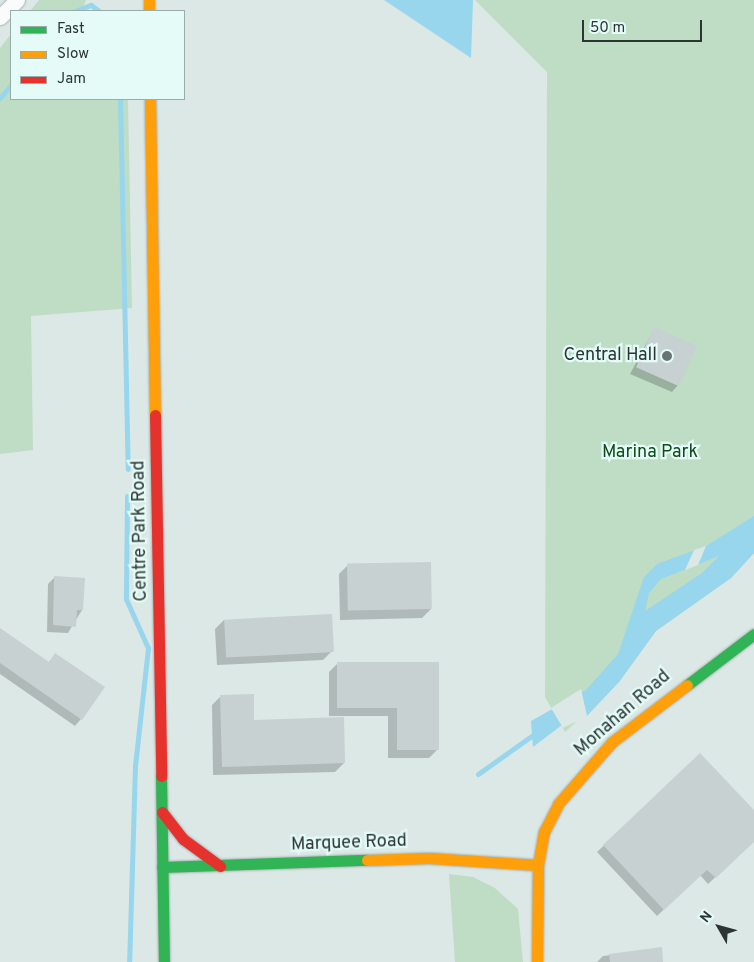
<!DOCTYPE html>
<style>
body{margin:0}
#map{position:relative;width:754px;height:962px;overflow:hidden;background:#dbe8e6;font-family:Overpass,sans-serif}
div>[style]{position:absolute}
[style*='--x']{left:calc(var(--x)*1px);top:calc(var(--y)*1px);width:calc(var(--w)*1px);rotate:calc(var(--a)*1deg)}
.green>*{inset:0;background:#bfddc5}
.water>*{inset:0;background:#97d6ed}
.pier>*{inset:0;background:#dbe8e6}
.shadow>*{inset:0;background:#0003}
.stream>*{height:5px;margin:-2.5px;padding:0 2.5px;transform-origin:2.5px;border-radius:2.5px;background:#97d6ed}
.building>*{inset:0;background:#c7d1d1;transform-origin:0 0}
.roads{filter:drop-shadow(0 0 1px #a8b2b1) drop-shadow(0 0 1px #a8b2b1)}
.street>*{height:15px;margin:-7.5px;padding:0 7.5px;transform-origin:7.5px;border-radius:7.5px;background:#fafcfb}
.fast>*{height:11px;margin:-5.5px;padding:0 5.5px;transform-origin:5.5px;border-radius:5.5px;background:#30b455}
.slow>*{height:11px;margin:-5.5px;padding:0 5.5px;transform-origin:5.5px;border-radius:5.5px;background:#ff9f0a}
.jam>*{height:11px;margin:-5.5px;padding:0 5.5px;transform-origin:5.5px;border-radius:5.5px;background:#e5322d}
.dots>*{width:14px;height:14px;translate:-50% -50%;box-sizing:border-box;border:2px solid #e4fbf7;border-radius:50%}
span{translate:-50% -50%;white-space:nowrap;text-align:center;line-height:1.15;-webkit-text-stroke:4.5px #e4fbf7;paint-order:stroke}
.poi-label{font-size:18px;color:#2c3533}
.right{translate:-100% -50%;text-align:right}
.park-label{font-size:18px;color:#104c1a}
.street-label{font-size:18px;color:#2c3533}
.legend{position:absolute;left:10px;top:10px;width:175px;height:90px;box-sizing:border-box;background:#e4fbf7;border:1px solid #9aaca9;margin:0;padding:6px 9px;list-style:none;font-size:15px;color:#2c3533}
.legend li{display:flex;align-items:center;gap:10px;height:25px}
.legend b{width:25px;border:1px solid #9aaca9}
.north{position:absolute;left:694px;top:902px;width:50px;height:50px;-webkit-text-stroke:4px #e4fbf7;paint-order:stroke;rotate:308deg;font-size:14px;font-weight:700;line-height:20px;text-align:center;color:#2c3533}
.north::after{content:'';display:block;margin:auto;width:18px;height:22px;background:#2c3533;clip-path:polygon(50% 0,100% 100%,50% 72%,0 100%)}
.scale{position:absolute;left:582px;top:20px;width:120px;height:22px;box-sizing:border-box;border:2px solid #2c3533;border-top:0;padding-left:6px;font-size:15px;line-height:18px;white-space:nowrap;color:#2c3533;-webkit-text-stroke:4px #e4fbf7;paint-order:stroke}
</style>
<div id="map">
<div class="green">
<i style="clip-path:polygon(39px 0,86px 0,82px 11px,30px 11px)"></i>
<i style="clip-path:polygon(475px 0,754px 0,754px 553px,731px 578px,656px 631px,619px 682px,565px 732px,545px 697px,547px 72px)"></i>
<i style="clip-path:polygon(11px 34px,11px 99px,128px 99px,132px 308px,31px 316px,33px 450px,0 454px,0 48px)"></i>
<i style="clip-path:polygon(449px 874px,473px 877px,495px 888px,518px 909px,523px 962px,455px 962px)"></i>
</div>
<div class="water">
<i style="clip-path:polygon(384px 0,473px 0,471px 58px)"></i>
<i style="clip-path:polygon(evenodd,754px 516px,754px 553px,731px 578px,656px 631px,619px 682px,587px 716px,562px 725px,533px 747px,531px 721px,586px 690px,618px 654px,644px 577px,657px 564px,706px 546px,754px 516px,719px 556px,702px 573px,645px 611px,649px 593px,661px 579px,719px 556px)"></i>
</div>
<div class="pier">
<i style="clip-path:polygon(706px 546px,698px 565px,685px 570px,694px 550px)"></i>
<i style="clip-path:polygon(581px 689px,587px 716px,563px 728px,551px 708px)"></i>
</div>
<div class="shadow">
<i style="clip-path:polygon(654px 329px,678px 385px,672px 392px,630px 374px)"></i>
<i style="clip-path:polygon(348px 565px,431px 609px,422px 618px,340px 620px,339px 574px)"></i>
<i style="clip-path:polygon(55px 577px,82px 610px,68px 633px,47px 632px,48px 584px)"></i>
<i style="clip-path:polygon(224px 620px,332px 651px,323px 660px,217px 665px,215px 629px)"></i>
<i style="clip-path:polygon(0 630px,48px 663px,55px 655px,81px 719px,75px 726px,0 674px)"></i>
<i style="clip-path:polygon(338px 663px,438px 663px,438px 749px,429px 758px,388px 758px,388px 716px,329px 716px,329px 672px)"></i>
<i style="clip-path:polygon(221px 696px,253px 721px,344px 763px,335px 772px,213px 775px,212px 705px)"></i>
<i style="clip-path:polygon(700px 755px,754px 812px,754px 841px,708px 884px,700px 875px,657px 916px,597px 852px)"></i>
<i style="clip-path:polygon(661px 949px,662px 962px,597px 962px,603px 956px)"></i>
</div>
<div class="stream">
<i style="--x:75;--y:11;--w:17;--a:-21"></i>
<i style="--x:91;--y:5;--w:10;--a:37"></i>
<i style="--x:0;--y:98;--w:17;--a:-50"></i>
<i style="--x:120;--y:99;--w:370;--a:88.8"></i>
<i style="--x:127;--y:496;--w:103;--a:90.6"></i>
<i style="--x:126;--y:599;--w:54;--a:65.8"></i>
<i style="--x:148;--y:648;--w:118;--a:96.3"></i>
<i style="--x:135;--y:765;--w:197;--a:91.7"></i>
<i style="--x:478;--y:774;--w:72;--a:-35.4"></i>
</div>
<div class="building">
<i style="left:654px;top:327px;width:47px;height:44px;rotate:24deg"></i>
<i style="left:431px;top:562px;width:47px;height:84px;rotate:89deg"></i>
<i style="clip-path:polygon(54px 576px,85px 578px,83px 610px,77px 610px,76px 627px,53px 625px)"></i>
<i style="left:332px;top:614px;width:38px;height:108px;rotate:87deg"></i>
<i style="clip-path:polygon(0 628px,49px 662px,55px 653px,105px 687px,82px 720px,0 663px)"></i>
<i style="clip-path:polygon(337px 662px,439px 662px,439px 750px,397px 750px,397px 708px,337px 708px)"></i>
<i style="clip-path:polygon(254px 694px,254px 720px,344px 717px,345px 763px,222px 767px,220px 695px)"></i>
<i style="clip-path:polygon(700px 753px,754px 810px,754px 842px,716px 878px,707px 870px,664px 910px,603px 845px)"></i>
<i style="clip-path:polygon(662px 947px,663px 962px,610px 962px,609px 954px)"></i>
</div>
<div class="roads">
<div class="street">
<i style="--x:0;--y:17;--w:24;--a:-45"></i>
</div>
<div class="fast">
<i style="--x:687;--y:685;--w:84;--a:-37.3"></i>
<i style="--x:161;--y:776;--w:186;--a:89.1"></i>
<i style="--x:162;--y:867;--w:205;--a:-2"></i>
</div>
<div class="slow">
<i style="--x:149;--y:0;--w:11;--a:90"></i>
<i style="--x:150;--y:99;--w:316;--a:89.1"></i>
<i style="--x:367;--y:860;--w:62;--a:-1.8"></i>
<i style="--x:429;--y:858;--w:109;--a:3.7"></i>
<i style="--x:537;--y:962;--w:97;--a:-89.4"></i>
<i style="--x:538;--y:865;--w:34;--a:-80"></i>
<i style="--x:544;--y:832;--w:31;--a:-63"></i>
<i style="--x:558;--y:804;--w:82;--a:-48.9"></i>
<i style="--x:612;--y:742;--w:94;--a:-37.2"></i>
</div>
<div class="jam">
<i style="--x:155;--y:415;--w:361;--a:89"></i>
<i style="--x:162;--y:812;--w:34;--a:52"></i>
<i style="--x:183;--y:839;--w:46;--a:36.1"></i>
</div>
</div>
<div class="dots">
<i style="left:667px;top:356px;background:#697472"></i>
</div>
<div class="poi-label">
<span class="right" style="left:657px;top:356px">Central Hall</span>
</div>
<div class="park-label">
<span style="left:650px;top:453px">Marina Park</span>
</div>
<div class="street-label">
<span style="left:141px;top:531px;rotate:-91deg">Centre Park Road</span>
<span style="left:623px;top:714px;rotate:-41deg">Monahan Road</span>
<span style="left:349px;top:844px;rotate:-2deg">Marquee Road</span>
</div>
<ul class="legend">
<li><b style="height:6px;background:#30b455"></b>Fast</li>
<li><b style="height:6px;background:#ff9f0a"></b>Slow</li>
<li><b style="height:6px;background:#e5322d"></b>Jam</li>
</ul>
<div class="north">N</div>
<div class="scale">50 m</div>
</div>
